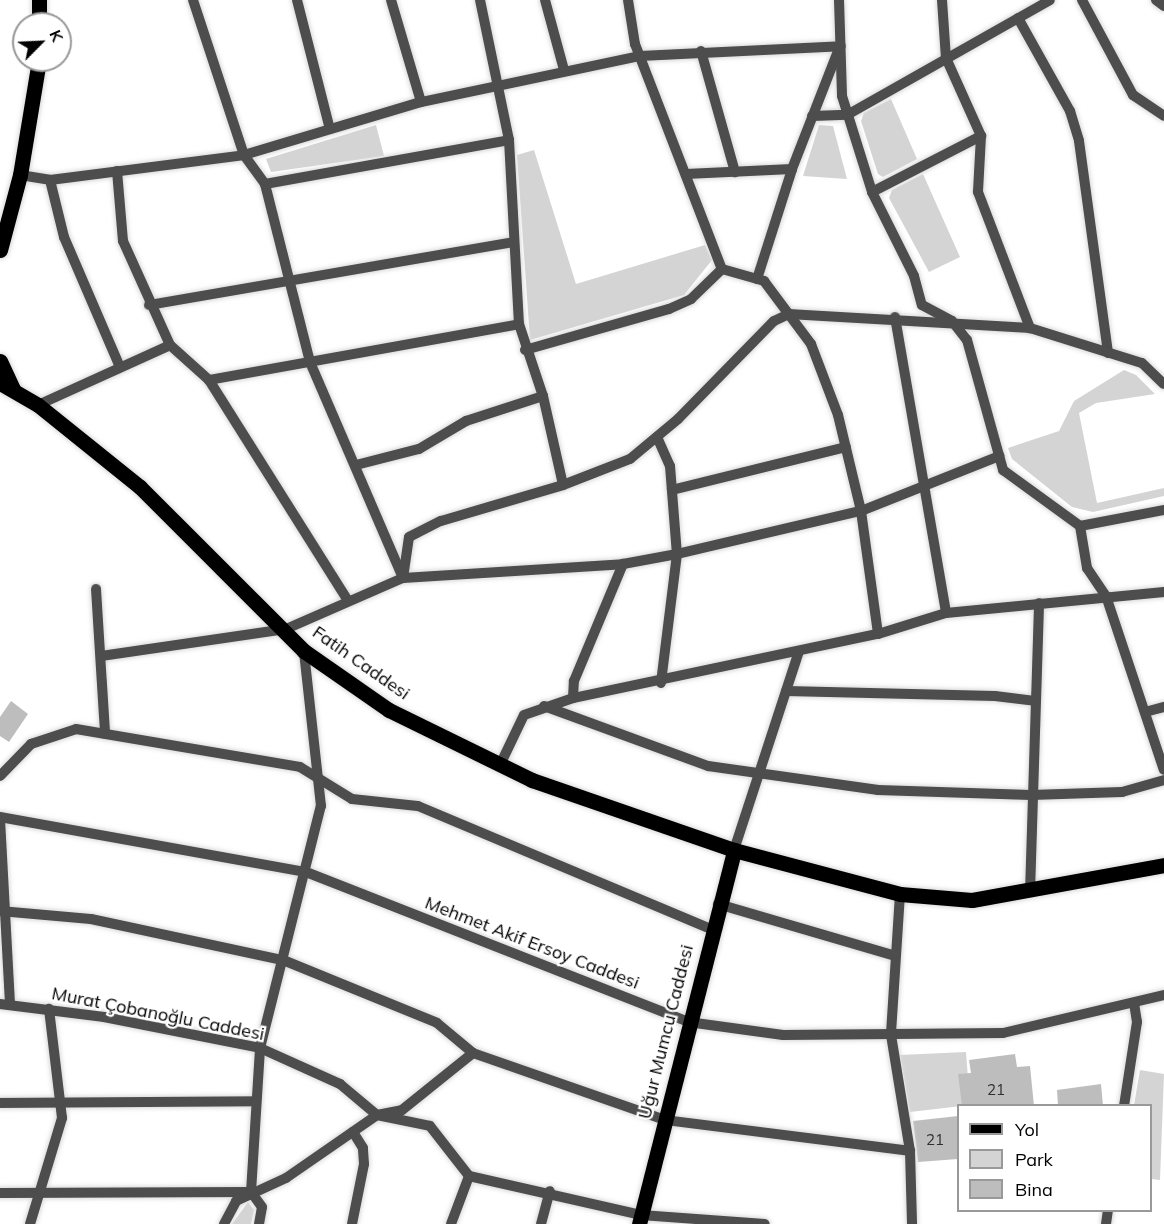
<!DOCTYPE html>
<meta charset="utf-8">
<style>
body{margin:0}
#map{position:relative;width:1164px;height:1224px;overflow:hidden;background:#fff;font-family:Mulish,sans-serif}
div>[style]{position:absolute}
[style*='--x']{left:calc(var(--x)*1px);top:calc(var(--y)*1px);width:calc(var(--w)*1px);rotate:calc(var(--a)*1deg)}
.green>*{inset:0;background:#d4d4d4}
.building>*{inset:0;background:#bdbdbd}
.roads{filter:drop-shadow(0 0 2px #dbdbdb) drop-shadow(0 0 2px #dbdbdb)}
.minor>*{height:10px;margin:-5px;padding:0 5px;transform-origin:5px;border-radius:5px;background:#4d4d4d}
.major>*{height:15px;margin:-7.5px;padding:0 7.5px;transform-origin:7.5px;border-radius:7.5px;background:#000}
span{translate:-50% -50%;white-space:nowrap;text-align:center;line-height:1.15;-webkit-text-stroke:4.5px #fff;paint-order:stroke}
.number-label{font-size:15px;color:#2f2f2f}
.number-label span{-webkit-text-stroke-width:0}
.street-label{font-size:18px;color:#000}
.legend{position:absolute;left:957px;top:1104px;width:195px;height:108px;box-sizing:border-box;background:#fff;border:2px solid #999;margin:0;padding:8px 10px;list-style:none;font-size:18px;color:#000}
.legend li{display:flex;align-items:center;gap:12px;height:30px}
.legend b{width:30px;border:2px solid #999}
.north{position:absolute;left:12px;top:12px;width:60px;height:60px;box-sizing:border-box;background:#fff;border:2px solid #999;border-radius:50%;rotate:66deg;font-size:16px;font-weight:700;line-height:24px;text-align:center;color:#000}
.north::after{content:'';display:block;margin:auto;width:21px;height:27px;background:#000;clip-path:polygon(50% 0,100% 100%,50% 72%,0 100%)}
</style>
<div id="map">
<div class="green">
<i style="clip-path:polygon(891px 99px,917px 159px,883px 177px,878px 174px,861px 121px,864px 113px)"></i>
<i style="clip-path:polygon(376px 125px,384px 156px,271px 172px,266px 159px)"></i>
<i style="clip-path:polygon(819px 125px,833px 126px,847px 179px,803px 176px)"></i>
<i style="clip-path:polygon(534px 150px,576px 284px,705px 245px,712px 260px,684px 295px,530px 340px,517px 155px)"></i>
<i style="clip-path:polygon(923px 174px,960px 257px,929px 272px,889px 198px,892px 190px)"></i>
<i style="clip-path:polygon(1124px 370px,1136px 375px,1155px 394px,1096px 403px,1079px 413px,1097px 503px,1164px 488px,1164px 496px,1093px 512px,1072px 507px,1012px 459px,1008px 448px,1059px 431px,1074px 401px)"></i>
<i style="clip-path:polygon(966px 1052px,970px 1105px,910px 1112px,900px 1055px)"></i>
<i style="clip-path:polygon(1140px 1070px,1164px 1074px,1160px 1180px,1151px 1179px,1150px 1106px,1134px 1105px)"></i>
<i style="clip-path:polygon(248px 1202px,254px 1210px,251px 1224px,232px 1224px)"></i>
</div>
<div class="building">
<i style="clip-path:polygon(11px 701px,28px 714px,9px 742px,0 736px,0 717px)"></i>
<i style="clip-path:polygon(1015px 1054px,1017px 1067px,1030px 1066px,1034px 1106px,962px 1106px,958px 1074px,971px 1073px,969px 1060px)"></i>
<i style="clip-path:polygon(1101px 1084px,1103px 1106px,1058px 1106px,1057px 1090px)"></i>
<i style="clip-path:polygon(958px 1116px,958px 1159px,918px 1162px,913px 1121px)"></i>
</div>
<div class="roads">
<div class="minor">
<i style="--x:193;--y:0;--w:163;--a:71.8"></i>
<i style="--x:244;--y:155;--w:36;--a:54"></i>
<i style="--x:265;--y:184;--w:184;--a:75.8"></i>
<i style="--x:310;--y:362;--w:235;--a:66.7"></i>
<i style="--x:403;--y:578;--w:220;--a:-3.6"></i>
<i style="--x:623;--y:564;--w:55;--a:-10.5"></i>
<i style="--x:677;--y:554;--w:189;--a:-13.2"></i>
<i style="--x:861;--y:511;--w:149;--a:-21.7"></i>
<i style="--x:297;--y:0;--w:133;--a:75.7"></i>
<i style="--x:391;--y:0;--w:106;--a:73.6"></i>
<i style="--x:480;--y:0;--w:143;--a:78.3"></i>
<i style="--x:509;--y:140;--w:184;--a:86.9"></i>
<i style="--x:519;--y:324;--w:76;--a:71.6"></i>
<i style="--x:543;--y:396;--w:91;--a:77.3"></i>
<i style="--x:545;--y:0;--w:73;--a:74.8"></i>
<i style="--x:628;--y:0;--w:45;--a:81"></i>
<i style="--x:635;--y:44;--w:241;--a:68.9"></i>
<i style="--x:839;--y:0;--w:96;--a:88.2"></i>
<i style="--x:842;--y:96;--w:101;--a:72.6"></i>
<i style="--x:872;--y:192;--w:94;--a:63.4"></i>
<i style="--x:914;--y:276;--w:30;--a:75"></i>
<i style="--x:922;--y:305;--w:34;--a:28"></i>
<i style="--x:952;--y:321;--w:24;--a:52"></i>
<i style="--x:967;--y:340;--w:135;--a:74.5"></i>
<i style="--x:1003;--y:470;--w:95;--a:36"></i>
<i style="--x:1080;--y:526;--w:86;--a:-10.8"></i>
<i style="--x:942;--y:0;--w:58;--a:86.1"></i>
<i style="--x:946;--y:58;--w:85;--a:65.8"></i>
<i style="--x:981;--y:136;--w:56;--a:93.1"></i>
<i style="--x:978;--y:192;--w:146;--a:69.1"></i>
<i style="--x:1082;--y:0;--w:108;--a:61.8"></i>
<i style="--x:1133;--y:95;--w:37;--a:34"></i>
<i style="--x:1156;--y:0;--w:10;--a:37"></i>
<i style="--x:1018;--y:18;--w:107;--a:60.8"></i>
<i style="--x:1070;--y:111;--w:31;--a:73"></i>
<i style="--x:1079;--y:141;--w:214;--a:82.2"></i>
<i style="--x:701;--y:51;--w:126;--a:74.3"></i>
<i style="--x:812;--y:116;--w:35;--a:-2"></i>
<i style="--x:847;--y:115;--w:233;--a:-29.5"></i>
<i style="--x:117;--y:171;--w:70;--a:85.1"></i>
<i style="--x:123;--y:241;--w:114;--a:65.7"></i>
<i style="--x:170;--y:345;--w:52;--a:41.9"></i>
<i style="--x:209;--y:380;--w:261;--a:57.8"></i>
<i style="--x:686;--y:174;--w:106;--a:-2.7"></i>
<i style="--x:20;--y:175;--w:30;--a:9"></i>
<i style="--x:50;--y:180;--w:196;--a:-7.3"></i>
<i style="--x:244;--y:155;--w:185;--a:-16.7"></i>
<i style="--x:421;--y:102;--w:224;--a:-11.9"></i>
<i style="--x:640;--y:56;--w:201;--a:-2.8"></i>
<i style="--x:50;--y:180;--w:59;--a:76.2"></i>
<i style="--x:64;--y:237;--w:142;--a:66.7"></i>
<i style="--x:265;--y:184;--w:248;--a:-10.2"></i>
<i style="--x:872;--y:192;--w:123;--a:-27.2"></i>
<i style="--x:757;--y:279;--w:115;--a:-72.3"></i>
<i style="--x:792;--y:169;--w:127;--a:-68.7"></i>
<i style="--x:149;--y:305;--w:369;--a:-9.8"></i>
<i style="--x:895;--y:317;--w:300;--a:80.2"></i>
<i style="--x:525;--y:350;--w:150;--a:-15.9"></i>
<i style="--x:669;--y:309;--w:24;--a:-24"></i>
<i style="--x:691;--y:299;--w:43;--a:-44.1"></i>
<i style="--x:722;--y:269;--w:44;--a:15.9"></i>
<i style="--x:764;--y:281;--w:79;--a:53.3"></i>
<i style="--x:811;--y:344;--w:76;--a:69.2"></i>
<i style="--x:838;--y:415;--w:99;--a:76.5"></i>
<i style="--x:861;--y:511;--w:124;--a:82.1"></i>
<i style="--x:209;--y:380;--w:315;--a:-10.2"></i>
<i style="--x:38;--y:405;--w:145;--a:-24.4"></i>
<i style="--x:657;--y:437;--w:32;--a:66"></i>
<i style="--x:670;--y:466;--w:88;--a:85.5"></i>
<i style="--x:677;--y:554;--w:130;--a:97.1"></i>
<i style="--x:356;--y:465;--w:65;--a:-14.3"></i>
<i style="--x:419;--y:449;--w:55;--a:-30.8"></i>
<i style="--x:466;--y:421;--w:81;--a:-18"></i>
<i style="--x:672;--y:490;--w:179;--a:-13.9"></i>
<i style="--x:1080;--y:526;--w:43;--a:80.5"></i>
<i style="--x:1087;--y:568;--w:34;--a:56"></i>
<i style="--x:1106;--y:596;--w:183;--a:71.6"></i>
<i style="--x:96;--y:589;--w:145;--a:86.4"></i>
<i style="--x:101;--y:656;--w:187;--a:-8.3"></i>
<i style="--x:286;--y:629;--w:128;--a:-23.6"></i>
<i style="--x:403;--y:578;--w:41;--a:-81.7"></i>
<i style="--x:409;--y:537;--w:36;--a:-27"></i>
<i style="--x:441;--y:521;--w:127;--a:-16.4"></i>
<i style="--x:563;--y:485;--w:72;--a:-21.2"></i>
<i style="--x:630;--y:459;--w:62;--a:-39.8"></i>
<i style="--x:678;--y:419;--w:137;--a:-45.6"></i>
<i style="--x:774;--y:321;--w:17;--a:-25"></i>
<i style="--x:789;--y:314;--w:241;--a:3.3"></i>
<i style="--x:1030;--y:328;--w:117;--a:17.4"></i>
<i style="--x:1142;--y:363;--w:30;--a:44"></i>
<i style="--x:786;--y:691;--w:209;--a:1.4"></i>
<i style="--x:995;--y:696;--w:38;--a:7"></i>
<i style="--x:573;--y:698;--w:17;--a:-87"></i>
<i style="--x:574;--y:681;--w:127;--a:-67.3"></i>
<i style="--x:544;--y:706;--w:175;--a:20.1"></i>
<i style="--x:708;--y:766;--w:172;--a:8"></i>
<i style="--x:878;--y:790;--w:153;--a:1.9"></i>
<i style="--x:1031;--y:795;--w:91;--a:-1.9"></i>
<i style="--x:1122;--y:792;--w:44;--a:-15.9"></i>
<i style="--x:1145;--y:712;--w:20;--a:-15"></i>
<i style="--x:500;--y:765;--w:55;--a:-64.4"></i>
<i style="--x:524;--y:715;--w:52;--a:-19.1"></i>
<i style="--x:573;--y:698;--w:312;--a:-11.9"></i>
<i style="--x:878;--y:634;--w:71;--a:-17.2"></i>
<i style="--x:946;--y:613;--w:219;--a:-5.5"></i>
<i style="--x:0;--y:776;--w:45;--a:-45.9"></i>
<i style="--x:31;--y:744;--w:47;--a:-18.4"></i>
<i style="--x:76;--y:729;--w:227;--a:9.6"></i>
<i style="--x:300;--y:767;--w:61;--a:31.6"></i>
<i style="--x:352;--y:799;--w:66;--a:6.1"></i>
<i style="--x:418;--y:806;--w:318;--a:22.8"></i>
<i style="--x:0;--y:817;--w:311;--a:10.2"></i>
<i style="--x:306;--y:872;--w:410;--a:21.4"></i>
<i style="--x:688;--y:1022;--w:96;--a:7.8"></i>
<i style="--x:783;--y:1035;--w:220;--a:-0.5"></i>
<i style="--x:1003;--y:1033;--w:165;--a:-13.3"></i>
<i style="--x:0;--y:819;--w:184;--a:86.9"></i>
<i style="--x:734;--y:850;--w:209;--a:-71.9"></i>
<i style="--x:1030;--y:892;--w:289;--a:-88.2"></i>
<i style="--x:900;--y:894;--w:141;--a:93.7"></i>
<i style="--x:891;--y:1035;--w:118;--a:80.7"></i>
<i style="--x:910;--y:1151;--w:73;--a:88.4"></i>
<i style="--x:718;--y:904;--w:185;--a:16.3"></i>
<i style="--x:0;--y:911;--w:91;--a:5"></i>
<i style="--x:91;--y:919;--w:196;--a:12.1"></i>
<i style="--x:283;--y:960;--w:166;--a:22.2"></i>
<i style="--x:437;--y:1023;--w:47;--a:39.8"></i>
<i style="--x:473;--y:1053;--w:203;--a:19.2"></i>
<i style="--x:665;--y:1120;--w:247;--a:7.2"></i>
<i style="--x:0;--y:1004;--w:105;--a:7.1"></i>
<i style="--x:104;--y:1017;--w:159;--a:11.2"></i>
<i style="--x:260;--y:1048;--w:88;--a:24.2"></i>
<i style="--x:340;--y:1084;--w:48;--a:40"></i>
<i style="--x:377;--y:1115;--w:54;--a:11.7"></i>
<i style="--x:430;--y:1126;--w:63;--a:52"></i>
<i style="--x:469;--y:1176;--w:176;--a:12.8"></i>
<i style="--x:641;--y:1215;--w:124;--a:4.2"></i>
<i style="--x:0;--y:1103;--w:256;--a:-0.4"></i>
<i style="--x:1124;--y:1106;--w:85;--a:-81.2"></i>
<i style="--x:1137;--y:1022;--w:19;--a:-99"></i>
<i style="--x:0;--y:1193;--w:251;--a:-0.2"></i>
<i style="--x:30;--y:1224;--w:111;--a:-73.2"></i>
<i style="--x:62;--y:1118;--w:110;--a:-96.8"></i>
<i style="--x:224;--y:1224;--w:26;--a:-62"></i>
<i style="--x:236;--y:1201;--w:55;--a:-24.7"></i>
<i style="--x:286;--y:1178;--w:111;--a:-34.7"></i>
<i style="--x:377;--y:1115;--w:25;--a:-11"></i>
<i style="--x:402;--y:1110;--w:91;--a:-38.8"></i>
<i style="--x:259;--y:1224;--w:17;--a:-80"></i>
<i style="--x:262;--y:1207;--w:19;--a:-126"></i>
<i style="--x:251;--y:1192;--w:144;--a:-86.4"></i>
<i style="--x:260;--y:1048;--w:250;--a:-75.9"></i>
<i style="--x:321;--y:806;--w:156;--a:-96.3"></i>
<i style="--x:352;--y:1224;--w:61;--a:-78.7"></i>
<i style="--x:364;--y:1164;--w:16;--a:-94"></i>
<i style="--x:363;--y:1148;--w:19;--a:-122"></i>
<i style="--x:451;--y:1224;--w:51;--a:-69.4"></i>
<i style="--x:541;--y:1224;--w:34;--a:-75"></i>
<i style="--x:1106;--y:1224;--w:14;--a:-82"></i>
</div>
<div class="major">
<i style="--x:39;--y:0;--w:24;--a:90"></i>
<i style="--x:0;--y:250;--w:78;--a:-75.1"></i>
<i style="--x:20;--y:175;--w:117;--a:-80.6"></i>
<i style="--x:0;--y:361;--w:31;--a:65"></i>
<i style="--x:0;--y:383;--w:44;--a:30.1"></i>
<i style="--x:38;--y:405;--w:131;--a:38.8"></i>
<i style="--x:140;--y:487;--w:232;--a:45"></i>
<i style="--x:304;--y:651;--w:103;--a:34.8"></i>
<i style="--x:389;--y:710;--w:159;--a:26.1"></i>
<i style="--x:532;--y:780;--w:214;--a:19.1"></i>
<i style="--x:734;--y:850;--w:172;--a:14.8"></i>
<i style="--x:900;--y:894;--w:72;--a:4.8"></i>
<i style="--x:972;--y:900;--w:195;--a:-10.3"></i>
<i style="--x:639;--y:1224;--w:386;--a:-75.7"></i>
</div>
</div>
<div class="number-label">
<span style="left:996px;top:1090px">21</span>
<span style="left:935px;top:1140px">21</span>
</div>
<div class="street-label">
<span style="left:361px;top:663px;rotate:35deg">Fatih Caddesi</span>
<span style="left:532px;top:943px;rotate:21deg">Mehmet Akif Ersoy Caddesi</span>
<span style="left:158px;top:1014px;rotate:11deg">Murat Çobanoğlu Caddesi</span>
<span style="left:666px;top:1032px;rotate:-76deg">Uğur Mumcu Caddesi</span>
</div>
<ul class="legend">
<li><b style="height:8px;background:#000"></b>Yol</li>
<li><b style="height:16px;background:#d4d4d4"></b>Park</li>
<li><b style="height:16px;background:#bdbdbd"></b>Bina</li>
</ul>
<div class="north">K</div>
</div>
